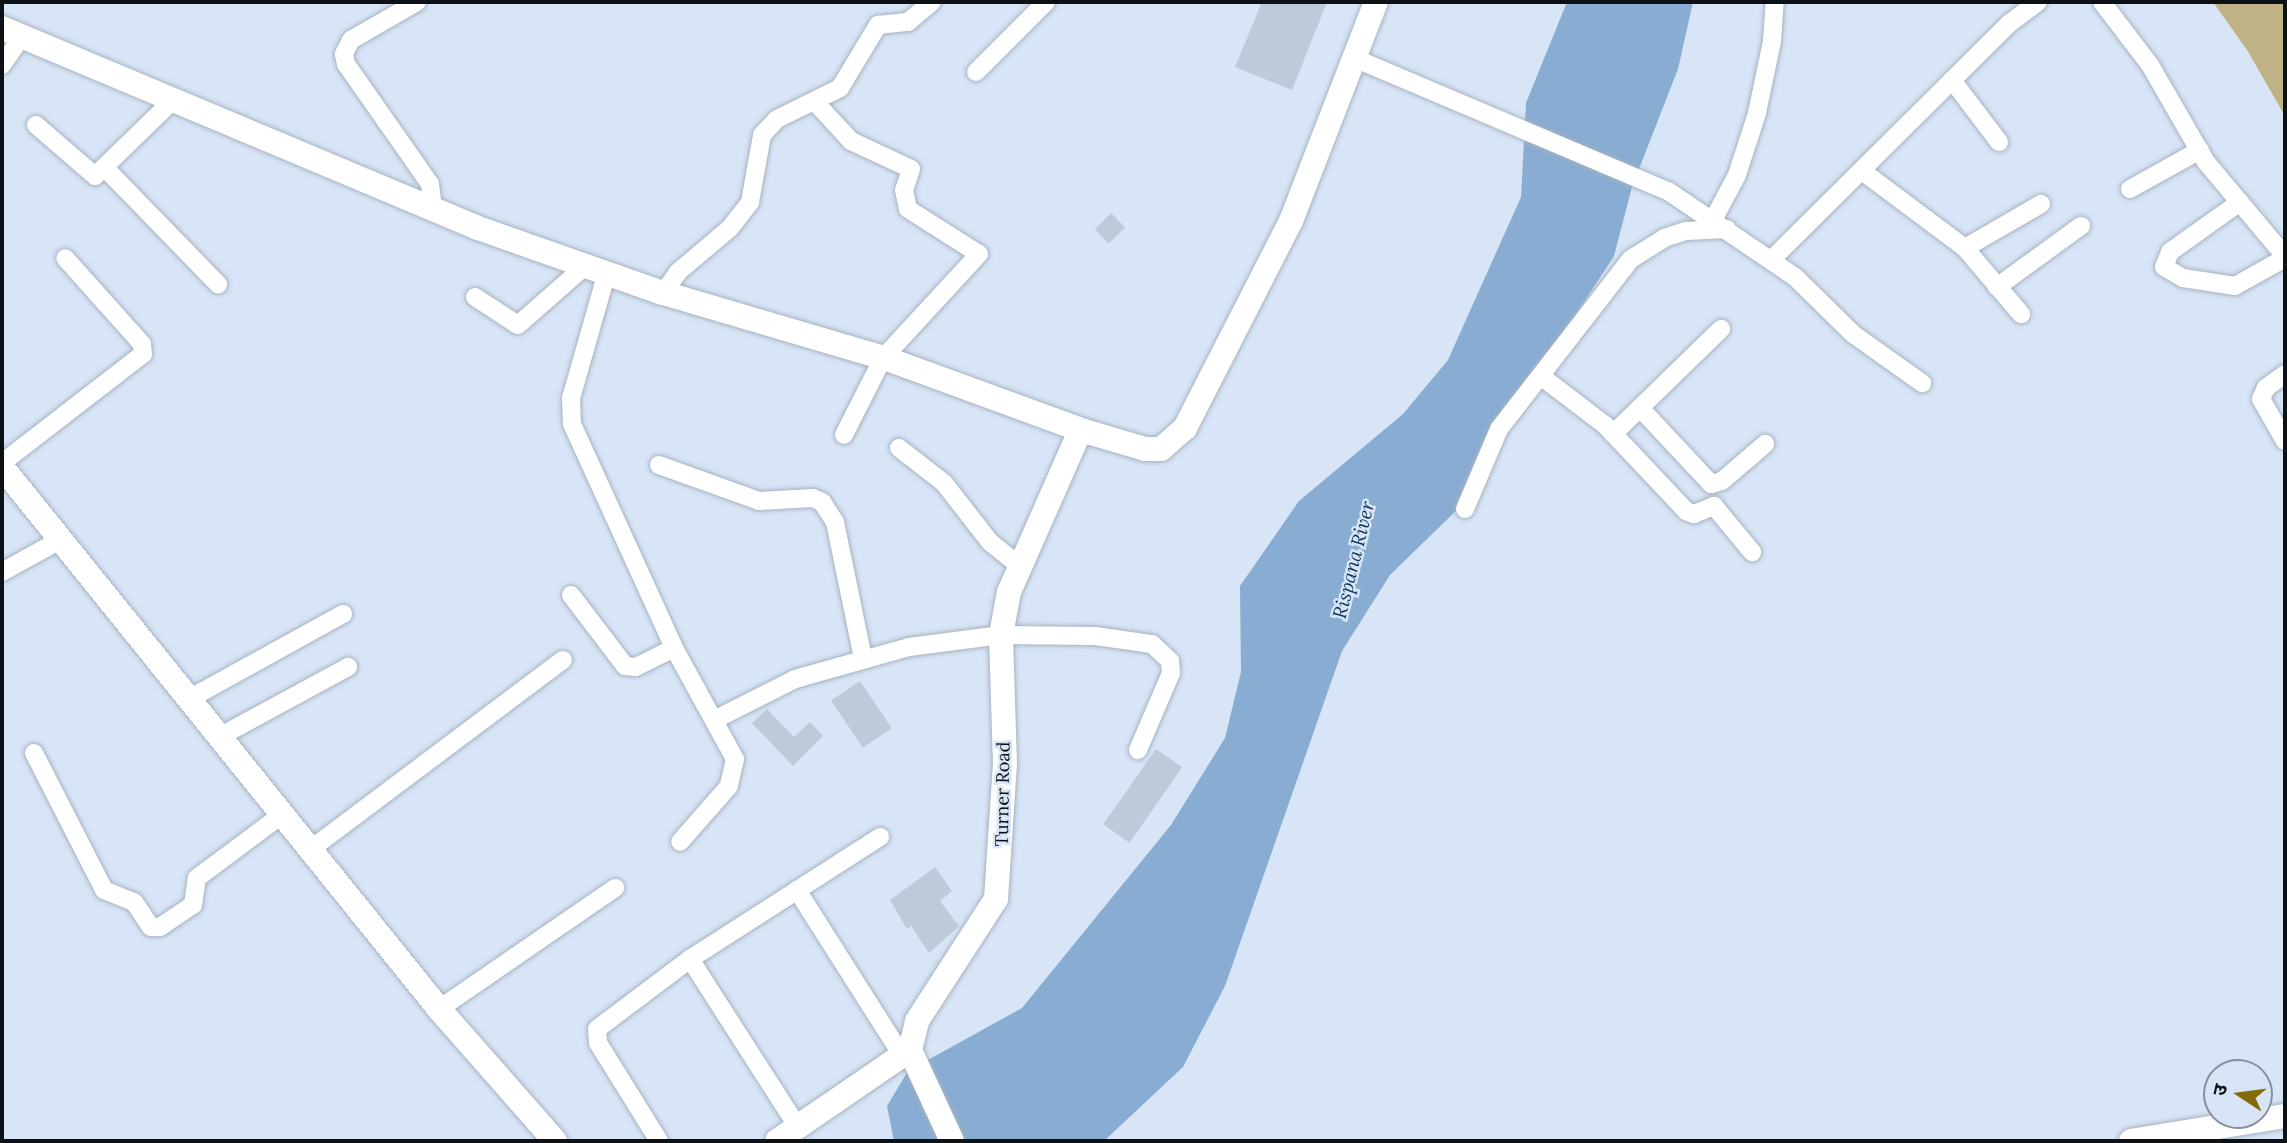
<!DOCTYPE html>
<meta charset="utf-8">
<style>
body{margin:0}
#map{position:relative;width:2287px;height:1143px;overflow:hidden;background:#d7e5f6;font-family:Lora,"Noto Sans Devanagari",serif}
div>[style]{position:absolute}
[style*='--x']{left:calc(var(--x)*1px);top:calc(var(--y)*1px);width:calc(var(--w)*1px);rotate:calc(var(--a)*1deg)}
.green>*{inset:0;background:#c0b287}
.water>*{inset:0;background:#88acd2}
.building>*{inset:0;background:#bccada;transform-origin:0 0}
.roads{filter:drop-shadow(0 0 2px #a5b3c2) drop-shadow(0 0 2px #a5b3c2)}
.street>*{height:18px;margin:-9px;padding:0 9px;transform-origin:9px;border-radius:9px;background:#fff}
.secondary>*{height:24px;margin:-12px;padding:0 12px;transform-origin:12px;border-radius:12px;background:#fff}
span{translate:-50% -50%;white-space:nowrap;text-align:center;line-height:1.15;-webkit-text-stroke:5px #d7e5f6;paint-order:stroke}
.street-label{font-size:18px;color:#0c1116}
.water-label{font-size:19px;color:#0c3358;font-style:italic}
.frame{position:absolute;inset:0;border:4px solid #0c1116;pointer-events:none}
.north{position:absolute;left:2203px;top:1059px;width:70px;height:70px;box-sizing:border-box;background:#d7e5f6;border:2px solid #86909c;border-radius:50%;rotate:283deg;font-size:19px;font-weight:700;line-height:28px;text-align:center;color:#0c1116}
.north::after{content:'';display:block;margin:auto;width:24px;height:32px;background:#856b07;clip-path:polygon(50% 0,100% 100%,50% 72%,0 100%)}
</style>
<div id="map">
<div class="green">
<i style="clip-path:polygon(2213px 2px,2285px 2px,2285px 116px,2247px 50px)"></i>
</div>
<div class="water">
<i style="clip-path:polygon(1567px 2px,1693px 2px,1678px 69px,1632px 187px,1614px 256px,1537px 374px,1501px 411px,1465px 502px,1390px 575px,1342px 651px,1225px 986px,1183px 1067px,1104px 1141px,894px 1141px,887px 1106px,908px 1071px,1022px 1008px,1171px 825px,1225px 738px,1241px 672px,1240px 586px,1299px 501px,1403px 414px,1448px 360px,1521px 197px,1526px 103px)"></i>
</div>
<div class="building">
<i style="clip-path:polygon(1262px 2px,1327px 2px,1292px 90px,1235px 67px)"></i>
<i style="left:1111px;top:213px;width:20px;height:23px;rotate:45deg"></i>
<i style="left:860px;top:681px;width:57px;height:35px;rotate:56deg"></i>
<i style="clip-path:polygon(767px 709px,794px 737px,810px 722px,823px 736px,793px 766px,752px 723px)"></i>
<i style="left:1156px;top:749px;width:32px;height:92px;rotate:35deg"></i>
<i style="clip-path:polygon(935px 867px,952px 891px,940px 901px,959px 926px,929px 953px,911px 926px,907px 929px,890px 900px)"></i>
</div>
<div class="roads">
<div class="street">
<i style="--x:417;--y:2;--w:76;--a:150.1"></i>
<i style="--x:351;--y:40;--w:16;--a:117"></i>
<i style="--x:344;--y:54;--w:10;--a:79"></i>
<i style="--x:346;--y:64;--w:146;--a:55"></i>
<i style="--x:430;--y:184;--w:25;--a:83"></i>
<i style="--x:2102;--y:2;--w:79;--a:52.7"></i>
<i style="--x:2150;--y:65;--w:112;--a:60"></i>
<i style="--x:2206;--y:162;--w:123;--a:50"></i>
<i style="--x:1354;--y:58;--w:341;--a:23"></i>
<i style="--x:1668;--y:191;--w:153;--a:34.1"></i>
<i style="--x:1795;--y:277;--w:81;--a:44.5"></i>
<i style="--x:1853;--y:334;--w:85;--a:35.4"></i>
<i style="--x:2;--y:65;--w:33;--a:-55"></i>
<i style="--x:976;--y:72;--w:99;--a:-45"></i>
<i style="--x:1952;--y:80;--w:78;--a:52.8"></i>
<i style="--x:815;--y:102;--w:53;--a:47.3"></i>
<i style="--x:851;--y:141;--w:66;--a:25"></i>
<i style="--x:911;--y:169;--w:22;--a:108"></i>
<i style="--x:904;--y:190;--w:19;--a:78"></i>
<i style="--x:908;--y:209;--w:84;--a:32.4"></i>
<i style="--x:979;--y:254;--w:142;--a:132.7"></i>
<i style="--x:883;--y:358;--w:86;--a:116.9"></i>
<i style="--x:36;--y:125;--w:78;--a:40.8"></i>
<i style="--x:95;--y:176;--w:106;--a:-44.2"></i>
<i style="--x:106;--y:169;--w:161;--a:45.8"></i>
<i style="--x:1862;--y:171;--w:129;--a:36.8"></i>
<i style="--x:1965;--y:248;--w:87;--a:49.7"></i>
<i style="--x:2130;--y:189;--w:80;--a:-29.1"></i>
<i style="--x:2240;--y:202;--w:86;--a:144.5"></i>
<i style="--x:2170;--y:252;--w:16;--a:112"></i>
<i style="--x:2164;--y:267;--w:22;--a:30"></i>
<i style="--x:2183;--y:278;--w:53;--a:8.7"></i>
<i style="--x:2235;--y:286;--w:57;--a:-29.2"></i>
<i style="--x:1713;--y:220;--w:51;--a:-61.9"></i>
<i style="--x:1737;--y:175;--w:65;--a:-72.1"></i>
<i style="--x:1757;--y:113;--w:74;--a:-78.2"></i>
<i style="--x:1772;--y:41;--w:39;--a:-86"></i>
<i style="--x:1965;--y:248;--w:88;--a:-30.1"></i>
<i style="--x:1772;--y:259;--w:335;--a:-44.8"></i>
<i style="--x:2010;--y:23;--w:35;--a:-37"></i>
<i style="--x:607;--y:272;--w:131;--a:105.9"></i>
<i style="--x:571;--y:398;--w:26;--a:88"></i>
<i style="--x:572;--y:424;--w:246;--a:65.5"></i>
<i style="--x:674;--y:648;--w:127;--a:61.2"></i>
<i style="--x:735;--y:759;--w:28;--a:103"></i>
<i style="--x:729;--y:786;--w:74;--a:131.2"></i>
<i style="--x:1997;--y:287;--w:104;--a:-36"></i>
<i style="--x:663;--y:293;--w:26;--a:-54"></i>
<i style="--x:678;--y:272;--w:68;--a:-40.2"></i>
<i style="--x:730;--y:228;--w:33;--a:-52"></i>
<i style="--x:750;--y:202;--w:68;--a:-79.8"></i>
<i style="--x:762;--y:135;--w:22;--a:-47"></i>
<i style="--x:777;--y:119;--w:70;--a:-26.2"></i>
<i style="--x:840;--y:88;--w:74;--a:-58.9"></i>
<i style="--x:878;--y:25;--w:30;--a:-6"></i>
<i style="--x:908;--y:22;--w:31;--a:-40"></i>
<i style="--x:475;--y:297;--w:51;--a:33.1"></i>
<i style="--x:518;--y:325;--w:89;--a:-41.4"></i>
<i style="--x:2285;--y:374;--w:24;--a:144"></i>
<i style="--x:2266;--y:388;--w:12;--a:114"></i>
<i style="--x:2261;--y:399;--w:48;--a:60.3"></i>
<i style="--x:1542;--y:377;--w:81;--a:37.4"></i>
<i style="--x:1606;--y:426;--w:117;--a:46.7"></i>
<i style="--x:1686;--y:511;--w:9;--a:21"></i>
<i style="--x:1694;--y:514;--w:22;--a:-22"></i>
<i style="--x:1714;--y:506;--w:60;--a:50.4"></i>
<i style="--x:1640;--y:408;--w:104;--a:46.9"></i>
<i style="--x:1711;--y:484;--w:11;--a:-15"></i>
<i style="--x:1722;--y:481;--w:57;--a:-40.7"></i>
<i style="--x:1613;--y:434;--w:151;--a:-44.2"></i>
<i style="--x:899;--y:448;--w:57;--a:37.9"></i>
<i style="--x:944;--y:483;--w:75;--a:52.1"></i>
<i style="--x:990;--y:542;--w:38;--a:39"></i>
<i style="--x:2;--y:463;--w:178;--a:-37.7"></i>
<i style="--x:143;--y:354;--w:10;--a:-96"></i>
<i style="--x:142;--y:344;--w:115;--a:-131.8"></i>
<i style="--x:659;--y:465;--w:106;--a:19.8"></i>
<i style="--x:759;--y:501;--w:54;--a:-3.2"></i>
<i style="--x:813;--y:498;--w:10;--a:24"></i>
<i style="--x:822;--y:502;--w:24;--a:57"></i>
<i style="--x:835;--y:522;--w:139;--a:78.4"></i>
<i style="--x:1465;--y:509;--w:87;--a:-67"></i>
<i style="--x:1499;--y:429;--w:215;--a:-52.2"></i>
<i style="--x:1631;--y:259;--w:39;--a:-32"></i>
<i style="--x:1664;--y:238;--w:23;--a:-18"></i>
<i style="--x:1686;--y:231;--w:41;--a:-2.8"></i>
<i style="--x:2;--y:572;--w:66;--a:-28.9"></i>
<i style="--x:571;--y:595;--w:89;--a:52.7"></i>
<i style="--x:625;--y:666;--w:11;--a:5"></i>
<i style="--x:636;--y:667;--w:42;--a:-26.6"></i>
<i style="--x:189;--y:699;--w:176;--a:-28.9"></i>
<i style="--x:714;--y:720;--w:91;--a:-26.8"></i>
<i style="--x:795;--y:679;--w:118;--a:-15.7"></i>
<i style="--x:909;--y:647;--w:93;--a:-7.4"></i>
<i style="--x:1001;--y:635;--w:94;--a:0.6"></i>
<i style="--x:1095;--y:636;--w:58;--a:8"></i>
<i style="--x:1152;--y:644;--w:25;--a:43"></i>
<i style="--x:1170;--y:661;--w:12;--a:85"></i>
<i style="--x:1171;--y:673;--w:84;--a:113.2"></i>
<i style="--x:219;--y:737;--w:147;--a:-28.5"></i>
<i style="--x:34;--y:753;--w:154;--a:62.9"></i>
<i style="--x:104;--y:890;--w:32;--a:22"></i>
<i style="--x:134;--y:902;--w:30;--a:56"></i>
<i style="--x:151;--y:927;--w:9;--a:0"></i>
<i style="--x:160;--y:927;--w:40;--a:-34"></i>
<i style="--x:193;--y:905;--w:27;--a:-82"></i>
<i style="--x:197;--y:878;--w:107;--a:-36.7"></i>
<i style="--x:311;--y:849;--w:315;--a:-36.9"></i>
<i style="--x:797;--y:890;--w:198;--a:57.6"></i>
<i style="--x:690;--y:959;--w:200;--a:57.3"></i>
<i style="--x:439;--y:1009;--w:214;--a:-34.5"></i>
<i style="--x:659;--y:1141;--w:115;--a:-121.9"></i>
<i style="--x:598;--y:1043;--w:14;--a:-94"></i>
<i style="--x:597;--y:1029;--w:116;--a:-37"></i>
<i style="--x:690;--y:959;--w:226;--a:-32.7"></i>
</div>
<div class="secondary">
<i style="--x:2;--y:28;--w:516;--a:22.79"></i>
<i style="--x:478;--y:228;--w:196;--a:19.4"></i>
<i style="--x:663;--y:293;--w:237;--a:16.4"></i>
<i style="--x:890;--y:360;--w:207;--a:20.1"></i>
<i style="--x:1084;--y:431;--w:64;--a:16.4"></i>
<i style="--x:1145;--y:449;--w:16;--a:0"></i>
<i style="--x:1161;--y:449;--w:32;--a:-41"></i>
<i style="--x:1185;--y:428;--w:233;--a:-62.9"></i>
<i style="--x:1291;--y:221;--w:235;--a:-68.8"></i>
<i style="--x:2;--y:467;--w:696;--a:51.12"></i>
<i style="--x:439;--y:1009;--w:176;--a:48.7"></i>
<i style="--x:777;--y:1141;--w:161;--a:-34.4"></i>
<i style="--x:952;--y:1141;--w:100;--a:-114.8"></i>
<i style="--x:910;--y:1050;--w:30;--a:-76"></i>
<i style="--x:917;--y:1021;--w:145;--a:-57.1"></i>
<i style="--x:996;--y:899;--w:135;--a:-86.2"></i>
<i style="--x:1005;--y:764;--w:129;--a:-91.8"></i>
<i style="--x:1001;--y:635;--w:44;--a:-79.5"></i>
<i style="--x:1009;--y:592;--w:174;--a:-66.2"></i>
<i style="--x:1079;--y:433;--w:5;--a:-22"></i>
<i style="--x:2131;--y:1141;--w:156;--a:-9.2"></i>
</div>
</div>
<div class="street-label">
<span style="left:1003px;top:794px;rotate:-89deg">Turner Road</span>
</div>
<div class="water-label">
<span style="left:1354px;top:560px;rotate:-76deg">Rispana River</span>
</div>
<div class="frame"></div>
<div class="north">उ</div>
</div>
